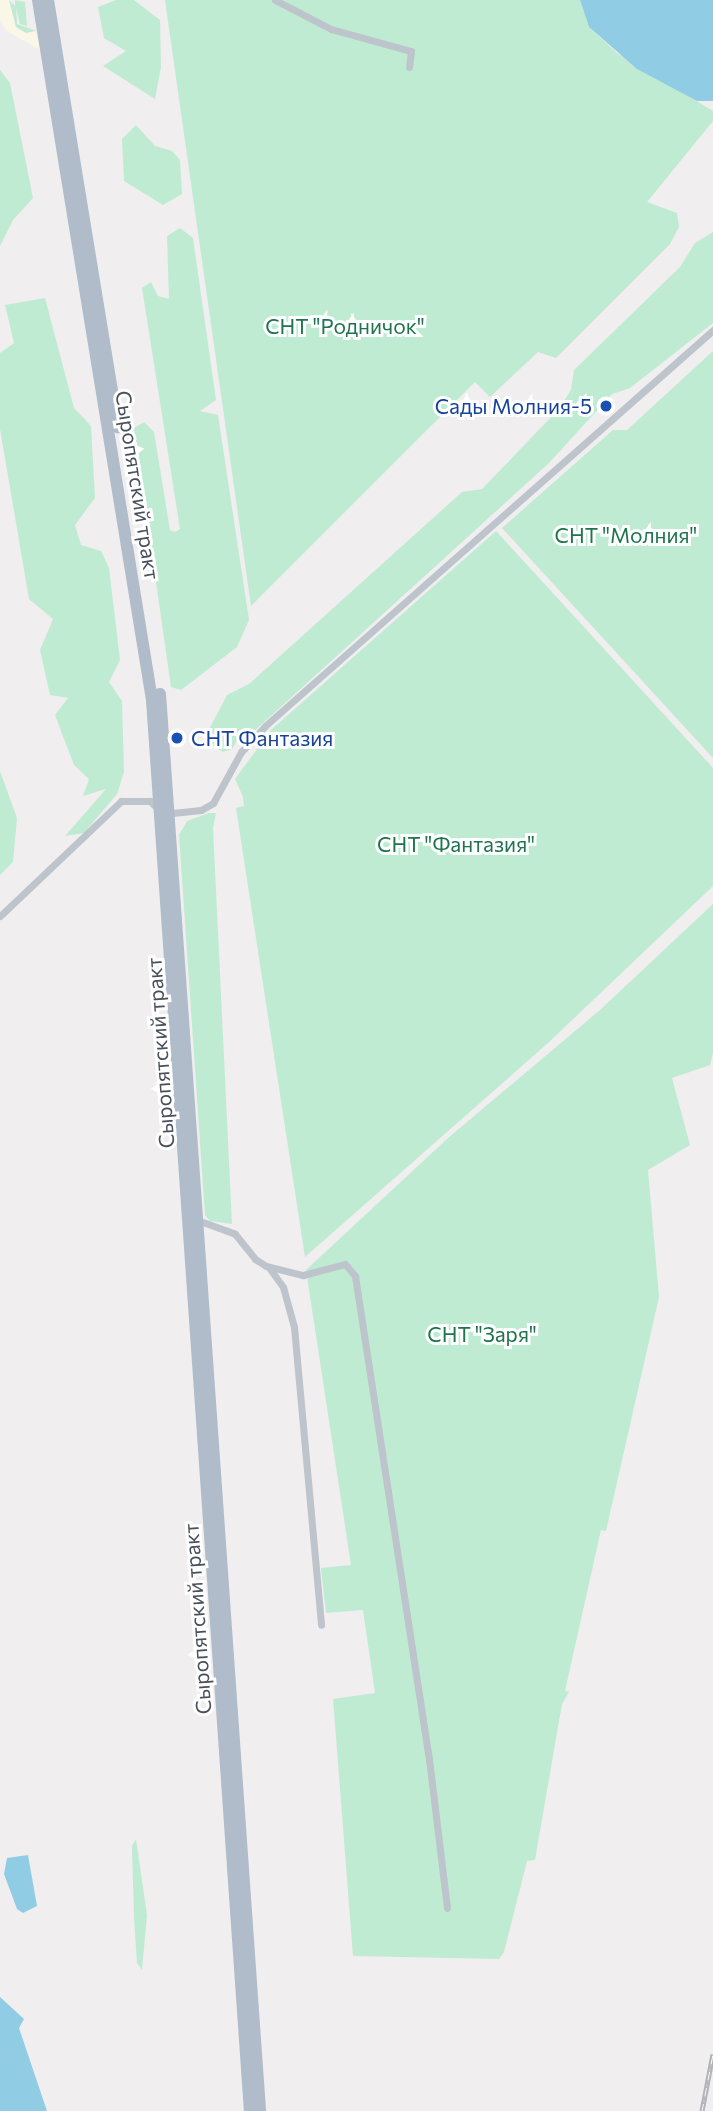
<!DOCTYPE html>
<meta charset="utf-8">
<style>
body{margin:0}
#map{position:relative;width:713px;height:2111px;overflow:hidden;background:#f0eeee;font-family:Commissioner,sans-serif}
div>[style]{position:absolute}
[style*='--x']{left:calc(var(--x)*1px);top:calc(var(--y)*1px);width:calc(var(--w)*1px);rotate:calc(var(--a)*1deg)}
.commercial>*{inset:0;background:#faf6e8}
.green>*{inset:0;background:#bfebd3}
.water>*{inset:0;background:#90cde4}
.minor>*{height:7px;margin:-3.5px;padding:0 3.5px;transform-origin:3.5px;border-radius:3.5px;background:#bdc4cc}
.primary>*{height:12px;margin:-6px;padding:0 6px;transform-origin:6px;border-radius:6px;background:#b0bcca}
.rail>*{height:5px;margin-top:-2.5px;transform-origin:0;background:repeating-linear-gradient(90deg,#fff 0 8px,#b0b3b8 0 16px);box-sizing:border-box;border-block:2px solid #b0b3b8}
.dots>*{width:19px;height:19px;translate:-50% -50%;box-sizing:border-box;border:4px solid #fff;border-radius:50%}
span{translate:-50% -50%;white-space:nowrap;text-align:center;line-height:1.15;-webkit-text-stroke:6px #fff;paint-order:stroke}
.park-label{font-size:21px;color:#1f744f}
.transit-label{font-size:21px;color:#164399}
.right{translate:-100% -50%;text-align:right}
.left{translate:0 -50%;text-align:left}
.street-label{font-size:21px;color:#485059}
</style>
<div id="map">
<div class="commercial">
<i style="clip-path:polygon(0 0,9px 0,19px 30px,36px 31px,40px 50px,7px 31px,0 22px)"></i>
</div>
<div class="green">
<i style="clip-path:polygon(9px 0,15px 6px,15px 0,25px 2px,27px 26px,20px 24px,16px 8px,17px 24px,36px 31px,26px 33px,16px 27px)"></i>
<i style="clip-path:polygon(116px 0,134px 0,160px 20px,161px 67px,155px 99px,103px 66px,126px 51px,104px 38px,98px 7px)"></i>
<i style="clip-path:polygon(165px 0,580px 0,589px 27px,617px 53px,713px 111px,713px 121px,647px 202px,677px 213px,679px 227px,670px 244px,556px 358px,538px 352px,490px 397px,475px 382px,251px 606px)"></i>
<i style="clip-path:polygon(0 70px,10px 83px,33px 198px,13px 220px,0 246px)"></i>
<i style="clip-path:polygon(136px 125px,155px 146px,172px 151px,180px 160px,182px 194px,163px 205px,124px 181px,122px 139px)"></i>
<i style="clip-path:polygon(180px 228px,193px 238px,216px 400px,200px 411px,218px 415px,249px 620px,237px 647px,181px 690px,171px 687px,134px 428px,144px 422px,154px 432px,170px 530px,175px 532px,180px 529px,142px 288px,151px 282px,158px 296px,169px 299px,167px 236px)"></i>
<i style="clip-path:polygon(713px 232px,713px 323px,630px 388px,612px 394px,549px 463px,250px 735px,239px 737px,232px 749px,223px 752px,215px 747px,206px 735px,227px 695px,249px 684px,462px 492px,482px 489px,558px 410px,571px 390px,574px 370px,680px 267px,695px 243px)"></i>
<i style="clip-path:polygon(45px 298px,74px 408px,91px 426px,95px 498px,75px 525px,81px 545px,101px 551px,109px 568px,120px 660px,109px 682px,122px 701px,124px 772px,117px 794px,84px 833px,65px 836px,106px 789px,83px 796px,89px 779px,74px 765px,55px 715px,68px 698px,50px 695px,40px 650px,53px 619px,29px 599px,0 429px,0 353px,14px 343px,5px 305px)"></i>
<i style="clip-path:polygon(713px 351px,713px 758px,502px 528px,613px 430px,627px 430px)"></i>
<i style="clip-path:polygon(496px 531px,713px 768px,713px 886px,548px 1043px,305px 1257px,236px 808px,244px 806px,243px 797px,235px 779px,271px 730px)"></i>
<i style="clip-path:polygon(0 771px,17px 818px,13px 862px,0 875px)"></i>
<i style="clip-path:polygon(209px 813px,216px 813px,213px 828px,232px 1224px,210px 1221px,205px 1215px,179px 835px,187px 821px)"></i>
<i style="clip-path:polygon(713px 904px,713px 1053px,710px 1065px,672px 1078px,690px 1145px,648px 1170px,659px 1297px,606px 1531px,601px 1530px,565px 1691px,569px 1692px,562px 1704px,535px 1860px,527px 1861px,504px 1952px,499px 1959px,353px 1956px,333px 1699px,375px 1693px,363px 1610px,326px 1613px,321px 1568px,351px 1565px,306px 1270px,448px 1138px,600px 1010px)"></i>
<i style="clip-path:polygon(136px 1839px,147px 1915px,142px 1970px,137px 1963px,134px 1918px,132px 1846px)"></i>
</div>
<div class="water">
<i style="clip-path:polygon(580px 0,713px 0,713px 101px,697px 101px,637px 69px,589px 27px)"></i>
<i style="clip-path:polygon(28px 1855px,37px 1906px,23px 1913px,17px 1909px,4px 1874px,7px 1858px)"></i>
<i style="clip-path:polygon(0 1997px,24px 2019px,19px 2028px,47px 2111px,0 2111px)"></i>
</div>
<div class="minor">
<i style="--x:275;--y:0;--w:63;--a:27.4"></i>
<i style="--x:331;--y:29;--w:83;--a:15.4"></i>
<i style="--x:411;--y:51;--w:16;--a:97"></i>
<i style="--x:0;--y:916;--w:167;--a:-43.5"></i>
<i style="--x:121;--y:801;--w:29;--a:0"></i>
<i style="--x:150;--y:801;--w:18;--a:45"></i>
<i style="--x:163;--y:814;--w:38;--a:-6"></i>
<i style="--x:201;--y:810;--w:14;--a:-30"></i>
<i style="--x:213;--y:803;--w:58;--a:-61.2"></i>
<i style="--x:241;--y:752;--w:35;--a:-47"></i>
<i style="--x:265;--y:726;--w:598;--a:-41.47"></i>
<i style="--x:200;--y:1221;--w:37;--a:20"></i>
<i style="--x:235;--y:1234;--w:32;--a:51"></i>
<i style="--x:255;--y:1259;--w:13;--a:32"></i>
<i style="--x:266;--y:1266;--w:38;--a:14"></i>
<i style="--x:303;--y:1275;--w:43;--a:-14.7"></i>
<i style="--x:345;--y:1264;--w:16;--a:50"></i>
<i style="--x:355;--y:1276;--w:489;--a:81.3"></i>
<i style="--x:429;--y:1759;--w:150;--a:83.1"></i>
<i style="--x:270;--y:1269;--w:22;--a:54"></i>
<i style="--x:283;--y:1287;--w:41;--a:74.6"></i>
<i style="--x:294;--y:1327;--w:299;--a:84.8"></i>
</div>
<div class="primary">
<i style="--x:38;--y:0;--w:709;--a:80.75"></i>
<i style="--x:152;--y:700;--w:1414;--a:86.03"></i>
<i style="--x:48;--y:0;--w:433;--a:80.7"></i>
<i style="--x:160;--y:694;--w:1421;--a:85.96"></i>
</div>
<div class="rail">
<i style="--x:702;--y:2111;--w:58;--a:-79.1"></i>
</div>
<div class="dots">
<i style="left:606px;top:406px;background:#1a4fb4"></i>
<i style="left:177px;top:738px;background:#1a4fb4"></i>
</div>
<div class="park-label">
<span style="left:345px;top:326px">СНТ "Родничок"</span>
<span style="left:626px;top:535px">СНТ "Молния"</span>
<span style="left:456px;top:844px">СНТ "Фантазия"</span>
<span style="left:482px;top:1334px">СНТ "Заря"</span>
</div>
<div class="transit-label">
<span class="right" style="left:592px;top:406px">Сады Молния-5</span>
<span class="left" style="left:191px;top:738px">СНТ Фантазия</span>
</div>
<div class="street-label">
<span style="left:138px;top:485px;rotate:81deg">Сыропятский тракт</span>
<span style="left:160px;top:1053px;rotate:-94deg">Сыропятский тракт</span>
<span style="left:197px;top:1619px;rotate:-94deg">Сыропятский тракт</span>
</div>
</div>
